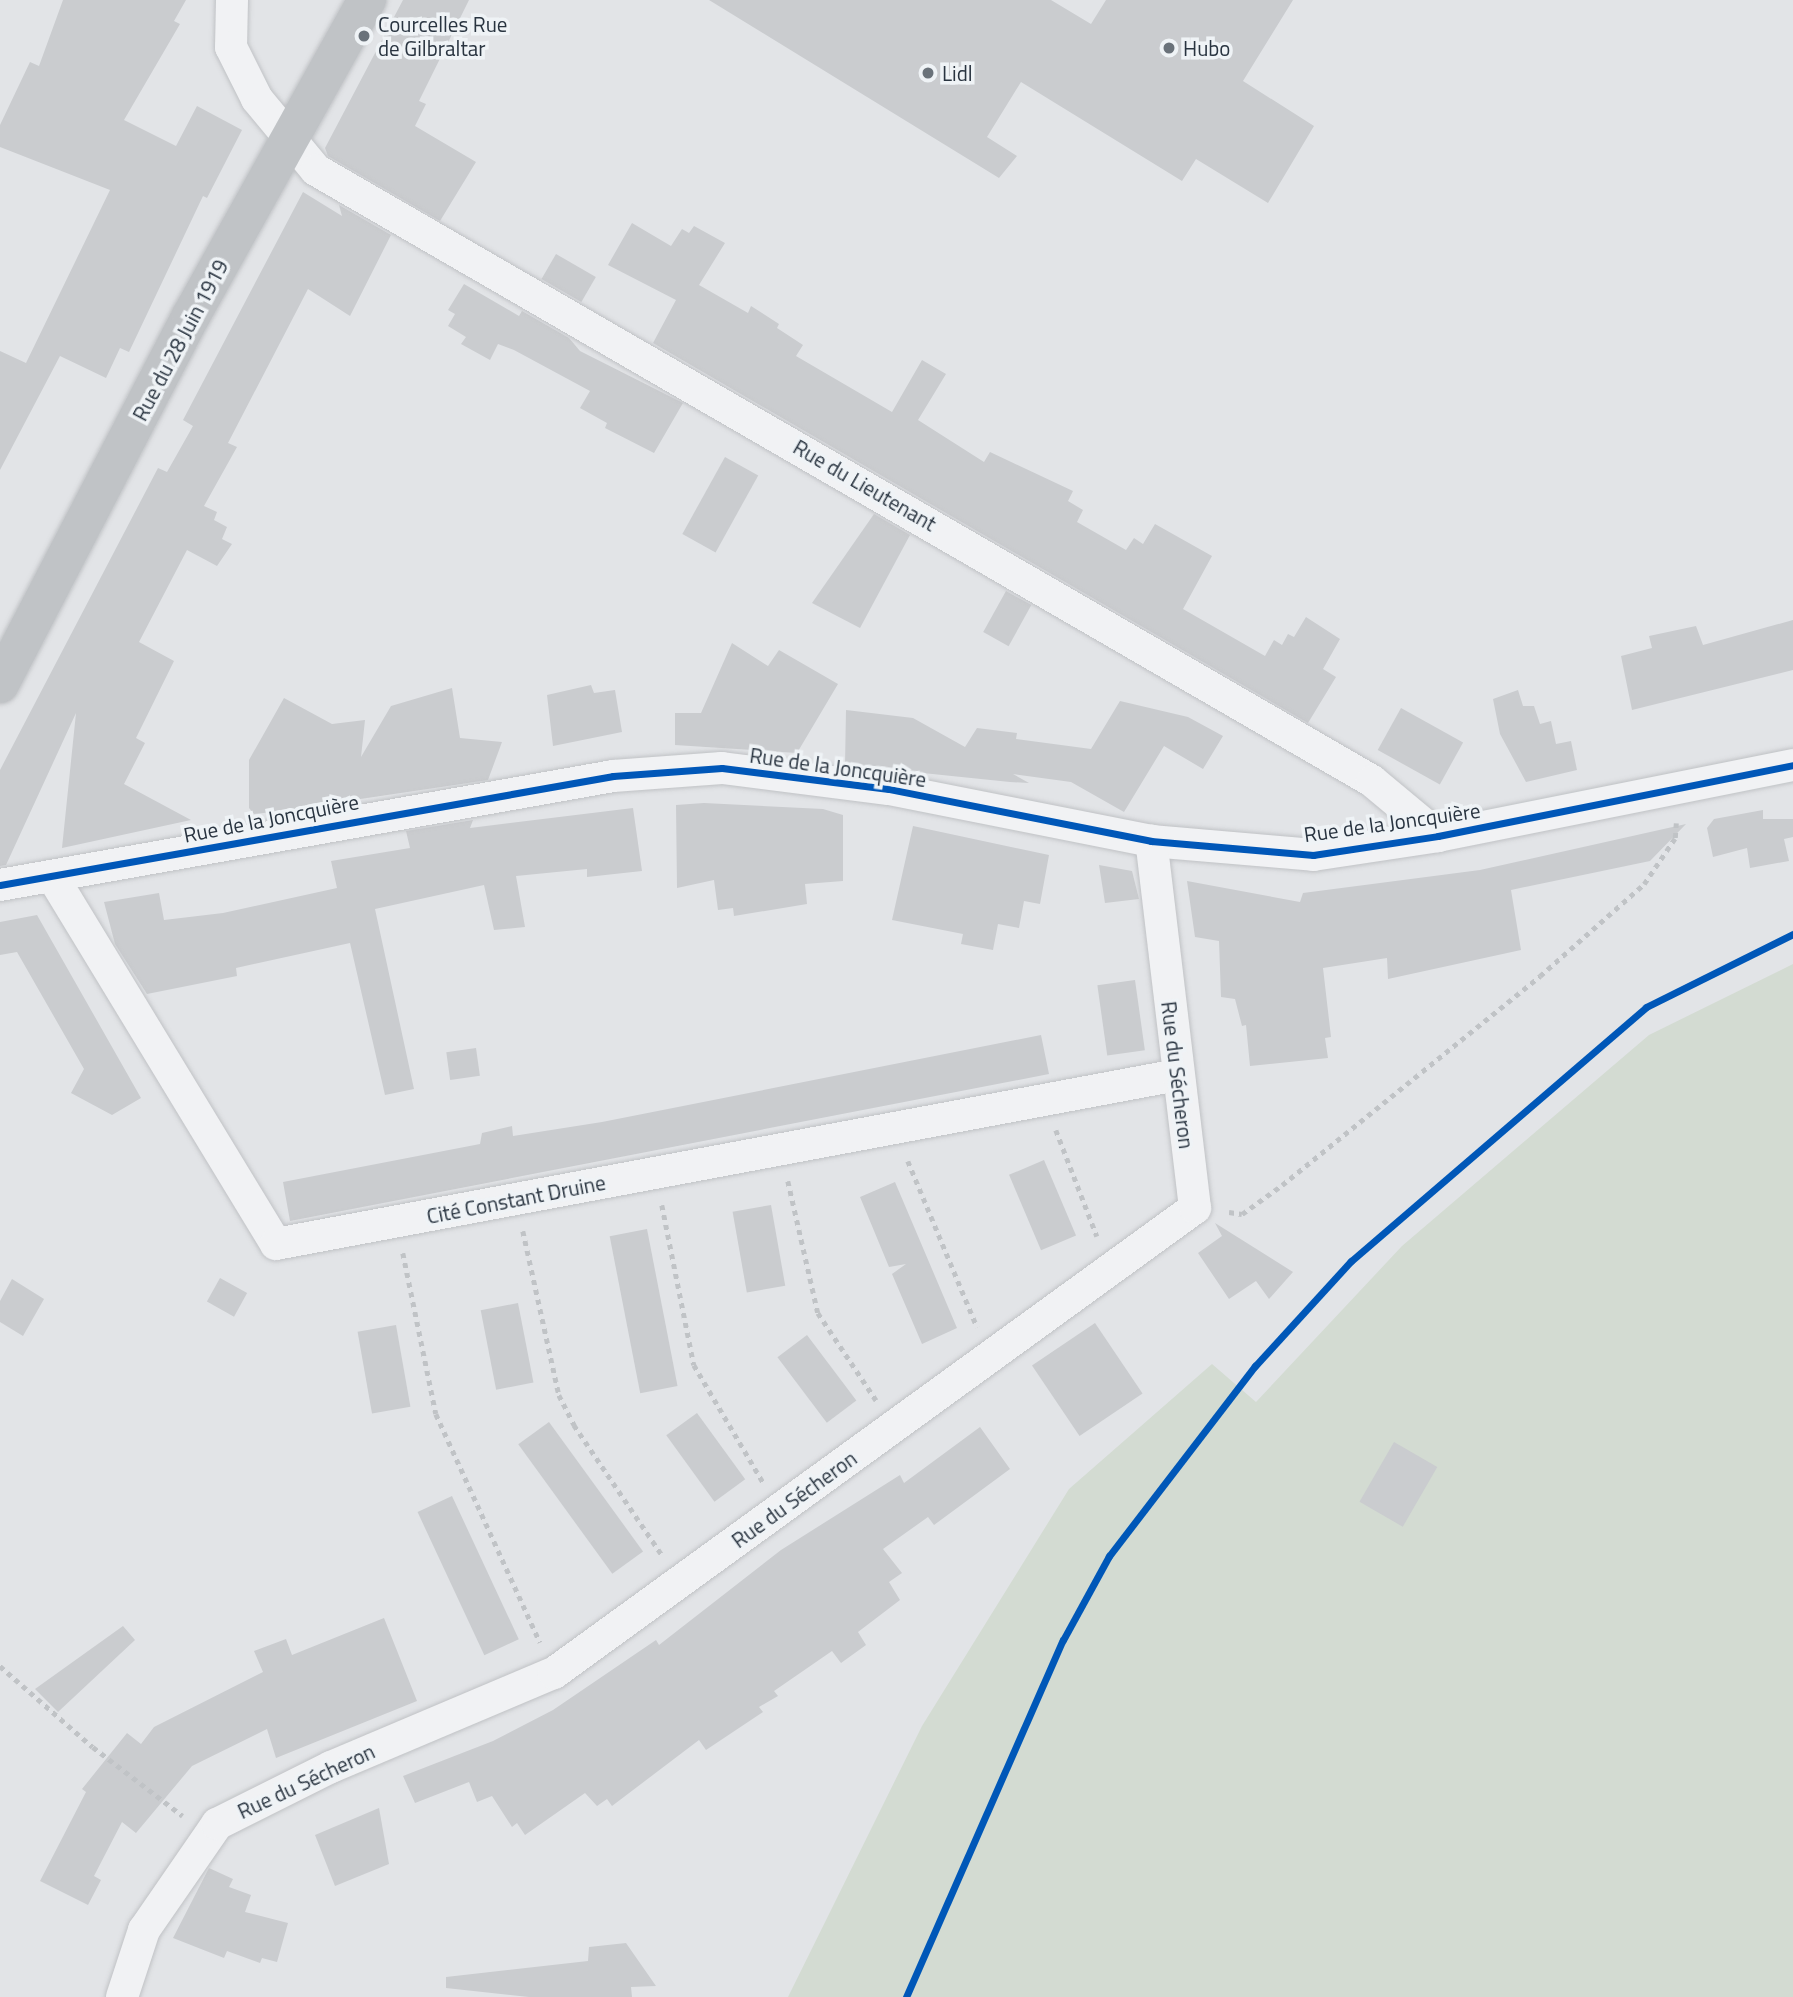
<!DOCTYPE html>
<meta charset="utf-8">
<style>
body{margin:0}
#map{position:relative;width:1793px;height:1997px;overflow:hidden;background:#e2e4e7;font-family:"Titillium Web",sans-serif}
div>[style]{position:absolute}
[style*='--x']{left:calc(var(--x)*1px);top:calc(var(--y)*1px);width:calc(var(--w)*1px);rotate:calc(var(--a)*1deg)}
.green>*{inset:0;background:#d3dbd2}
.building>*{inset:0;background:#cacccf;transform-origin:0 0}
.path>*{height:4.5px;margin-top:-2.25px;transform-origin:0;background:repeating-linear-gradient(90deg,#c0c3c6 0 5px,transparent 0 10px)}
.roads{filter:drop-shadow(0 0 2px #c0c2c5) drop-shadow(0 0 2px #c0c2c5)}
.street>*{height:32px;margin:-16px;padding:0 16px;transform-origin:16px;border-radius:16px;background:#f1f2f4}
.secondary>*{height:38px;margin:-19px;padding:0 19px;transform-origin:19px;border-radius:19px;background:#c0c3c6}
.cycleway>*{height:7px;margin:-3.5px;padding:0 3.5px;transform-origin:3.5px;border-radius:3.5px;background:#0057b8}
.dots>*{width:19px;height:19px;translate:-50% -50%;box-sizing:border-box;border:4px solid #eff3f6;border-radius:50%}
span{translate:-50% -50%;white-space:nowrap;text-align:center;line-height:1.15;-webkit-text-stroke:7px #eff3f6;paint-order:stroke}
.poi-label{font-size:21px;color:#293440}
.left{translate:0 -50%;text-align:left}
.street-label{font-size:21px;color:#293440}
</style>
<div id="map">
<div class="green">
<i style="clip-path:polygon(1793px 964px,1793px 1997px,788px 1997px,922px 1726px,1069px 1489px,1212px 1364px,1256px 1402px,1402px 1246px,1649px 1035px)"></i>
</div>
<div class="building">
<i style="clip-path:polygon(63px 0,186px 0,174px 21px,180px 24px,124px 120px,176px 146px,197px 106px,242px 130px,207px 198px,203px 196px,129px 352px,120px 348px,106px 378px,60px 356px,0 470px,0 351px,26px 363px,110px 190px,0 147px,0 125px,30px 62px,39px 66px)"></i>
<i style="clip-path:polygon(403px 0,469px 0,419px 101px,426px 104px,415px 126px,476px 162px,440px 221px,328px 156px,325px 148px)"></i>
<i style="clip-path:polygon(709px 0,1051px 0,1091px 24px,1106px 0,1293px 0,1243px 81px,1314px 126px,1268px 203px,1196px 159px,1182px 181px,1021px 82px,987px 137px,1017px 156px,999px 178px)"></i>
<i style="clip-path:polygon(303px 192px,342px 216px,339px 205px,391px 235px,350px 316px,308px 289px,228px 443px,237px 447px,204px 506px,217px 512px,214px 520px,227px 527px,222px 539px,232px 544px,217px 566px,187px 550px,139px 642px,174px 661px,136px 738px,145px 743px,124px 784px,191px 820px,62px 848px,76px 713px,6px 865px,0 866px,0 770px,158px 468px,167px 472px,193px 426px,183px 420px)"></i>
<i style="clip-path:polygon(632px 223px,671px 246px,682px 229px,689px 233px,694px 226px,725px 243px,699px 285px,748px 313px,751px 306px,779px 324px,777px 328px,803px 345px,796px 356px,892px 412px,922px 360px,946px 374px,918px 420px,984px 462px,990px 452px,1073px 491px,1068px 501px,1083px 510px,1077px 522px,1126px 550px,1134px 538px,1143px 544px,1155px 524px,1212px 556px,1183px 609px,1265px 656px,1274px 640px,1282px 645px,1288px 634px,1294px 637px,1306px 617px,1340px 639px,1323px 669px,1336px 677px,1308px 723px,653px 343px,676px 300px,608px 265px)"></i>
<i style="left:556px;top:254px;width:46px;height:29px;rotate:30deg"></i>
<i style="clip-path:polygon(464px 284px,519px 316px,522px 311px,569px 338px,580px 351px,683px 403px,654px 453px,605px 428px,607px 423px,580px 408px,590px 391px,514px 350px,498px 344px,490px 360px,461px 344px,466px 337px,448px 326px,455px 314px,448px 310px)"></i>
<i style="left:725px;top:457px;width:38px;height:88px;rotate:29deg"></i>
<i style="clip-path:polygon(874px 514px,910px 535px,860px 628px,812px 603px)"></i>
<i style="left:1006px;top:591px;width:29px;height:47px;rotate:29deg"></i>
<i style="clip-path:polygon(1793px 620px,1793px 670px,1632px 710px,1621px 656px,1652px 648px,1649px 636px,1696px 626px,1703px 645px)"></i>
<i style="clip-path:polygon(732px 643px,768px 666px,779px 650px,838px 684px,797px 753px,675px 745px,675px 713px,701px 713px)"></i>
<i style="clip-path:polygon(591px 685px,594px 693px,615px 690px,622px 732px,553px 746px,547px 695px)"></i>
<i style="clip-path:polygon(452px 688px,460px 738px,502px 742px,488px 780px,273px 812px,254px 814px,249px 808px,249px 760px,284px 698px,332px 724px,365px 720px,361px 757px,391px 706px)"></i>
<i style="clip-path:polygon(1518px 690px,1523px 706px,1534px 706px,1540px 724px,1551px 721px,1556px 744px,1571px 741px,1577px 770px,1526px 782px,1500px 734px,1493px 699px)"></i>
<i style="clip-path:polygon(1120px 701px,1188px 717px,1223px 736px,1203px 769px,1164px 746px,1124px 812px,1071px 782px,1013px 774px,1029px 783px,1010px 782px,845px 765px,846px 710px,913px 718px,965px 747px,977px 728px,1017px 733px,1016px 739px,1091px 749px)"></i>
<i style="left:1401px;top:708px;width:71px;height:48px;rotate:29deg"></i>
<i style="clip-path:polygon(704px 803px,823px 809px,843px 815px,843px 881px,805px 884px,807px 904px,734px 916px,733px 908px,718px 910px,714px 880px,677px 888px,676px 805px)"></i>
<i style="clip-path:polygon(633px 808px,642px 871px,587px 877px,587px 869px,516px 876px,525px 927px,494px 930px,484px 885px,375px 909px,414px 1089px,385px 1095px,350px 943px,236px 968px,237px 976px,147px 994px,115px 944px,104px 902px,159px 893px,164px 920px,223px 913px,337px 888px,331px 861px,410px 848px,406px 831px,473px 820px,470px 828px)"></i>
<i style="clip-path:polygon(1763px 810px,1763px 819px,1793px 819px,1793px 837px,1784px 839px,1789px 861px,1750px 868px,1747px 848px,1713px 857px,1707px 828px,1714px 819px)"></i>
<i style="clip-path:polygon(1686px 824px,1650px 861px,1511px 890px,1521px 950px,1388px 979px,1387px 958px,1323px 968px,1331px 1037px,1325px 1038px,1328px 1058px,1250px 1066px,1246px 1025px,1242px 1026px,1235px 999px,1221px 997px,1219px 941px,1195px 937px,1187px 881px,1300px 902px,1303px 893px,1480px 870px)"></i>
<i style="clip-path:polygon(913px 826px,1049px 855px,1040px 904px,1024px 901px,1019px 928px,998px 924px,993px 950px,961px 944px,963px 934px,892px 920px)"></i>
<i style="clip-path:polygon(1099px 865px,1132px 871px,1139px 899px,1105px 903px)"></i>
<i style="clip-path:polygon(37px 915px,141px 1098px,112px 1115px,71px 1093px,84px 1069px,17px 952px,0 955px,0 922px)"></i>
<i style="left:1135px;top:980px;width:71px;height:38px;rotate:82deg"></i>
<i style="clip-path:polygon(1041px 1035px,1049px 1074px,290px 1221px,283px 1182px,480px 1144px,482px 1133px,512px 1126px,513px 1136px,602px 1122px)"></i>
<i style="left:476px;top:1048px;width:28px;height:30px;rotate:82deg"></i>
<i style="left:1044px;top:1160px;width:82px;height:38px;rotate:67deg"></i>
<i style="clip-path:polygon(895px 1182px,957px 1328px,922px 1344px,892px 1274px,906px 1264px,889px 1267px,860px 1197px)"></i>
<i style="left:771px;top:1205px;width:82px;height:39px;rotate:80deg"></i>
<i style="clip-path:polygon(1215px 1223px,1293px 1272px,1269px 1299px,1256px 1281px,1229px 1299px,1198px 1253px,1222px 1236px)"></i>
<i style="left:647px;top:1229px;width:160px;height:38px;rotate:79deg"></i>
<i style="left:220px;top:1278px;width:31px;height:27px;rotate:29deg"></i>
<i style="clip-path:polygon(12px 1279px,44px 1299px,23px 1336px,0 1322px,0 1301px)"></i>
<i style="left:518px;top:1303px;width:81px;height:38px;rotate:79deg"></i>
<i style="left:1095px;top:1323px;width:85px;height:76px;rotate:56deg"></i>
<i style="left:396px;top:1325px;width:83px;height:39px;rotate:80deg"></i>
<i style="left:807px;top:1335px;width:82px;height:37px;rotate:53deg"></i>
<i style="left:697px;top:1413px;width:82px;height:38px;rotate:54deg"></i>
<i style="left:549px;top:1422px;width:160px;height:38px;rotate:54deg"></i>
<i style="clip-path:polygon(980px 1427px,1010px 1469px,934px 1525px,928px 1517px,883px 1549px,902px 1573px,889px 1582px,900px 1600px,858px 1632px,866px 1645px,841px 1663px,832px 1651px,774px 1691px,778px 1696px,759px 1707px,763px 1712px,706px 1750px,699px 1740px,612px 1806px,607px 1799px,597px 1806px,585px 1793px,525px 1835px,517px 1823px,512px 1827px,492px 1796px,477px 1802px,469px 1782px,415px 1803px,403px 1776px,493px 1741px,553px 1710px,656px 1640px,659px 1645px,781px 1550px,900px 1475px,904px 1483px)"></i>
<i style="left:1394px;top:1442px;width:50px;height:69px;rotate:30deg"></i>
<i style="left:452px;top:1496px;width:158px;height:38px;rotate:65deg"></i>
<i style="clip-path:polygon(384px 1618px,417px 1701px,276px 1758px,267px 1729px,192px 1766px,136px 1833px,122px 1822px,94px 1876px,101px 1880px,88px 1905px,40px 1881px,86px 1792px,82px 1789px,127px 1733px,141px 1744px,154px 1727px,263px 1672px,254px 1651px,286px 1639px,292px 1655px)"></i>
<i style="clip-path:polygon(123px 1626px,135px 1640px,58px 1712px,35px 1689px)"></i>
<i style="clip-path:polygon(379px 1808px,389px 1864px,335px 1886px,315px 1835px)"></i>
<i style="clip-path:polygon(209px 1868px,233px 1879px,229px 1887px,251px 1895px,245px 1912px,288px 1923px,277px 1962px,262px 1958px,260px 1963px,227px 1951px,224px 1958px,173px 1938px)"></i>
<i style="clip-path:polygon(626px 1943px,656px 1986px,631px 1987px,632px 1997px,529px 1997px,446px 1988px,446px 1977px,588px 1961px,589px 1947px)"></i>
</div>
<div class="path">
<i style="--x:1056;--y:1130;--w:114;--a:68.9"></i>
<i style="--x:908;--y:1161;--w:180;--a:67.4"></i>
<i style="--x:788;--y:1181;--w:135;--a:77.2"></i>
<i style="--x:818;--y:1313;--w:105;--a:56.3"></i>
<i style="--x:662;--y:1205;--w:163;--a:78.7"></i>
<i style="--x:694;--y:1365;--w:136;--a:59.5"></i>
<i style="--x:1229;--y:1212;--w:13;--a:9"></i>
<i style="--x:1242;--y:1214;--w:49;--a:-35.9"></i>
<i style="--x:1282;--y:1185;--w:332;--a:-39"></i>
<i style="--x:1540;--y:976;--w:139;--a:-41.5"></i>
<i style="--x:1644;--y:884;--w:55;--a:-56"></i>
<i style="--x:1675;--y:838;--w:15;--a:-86"></i>
<i style="--x:523;--y:1231;--w:168;--a:77.6"></i>
<i style="--x:559;--y:1395;--w:34;--a:63"></i>
<i style="--x:574;--y:1425;--w:157;--a:55.9"></i>
<i style="--x:403;--y:1253;--w:164;--a:78.4"></i>
<i style="--x:436;--y:1414;--w:251;--a:65.5"></i>
<i style="--x:0;--y:1666;--w:123;--a:41.1"></i>
<i style="--x:93;--y:1747;--w:113;--a:37.5"></i>
</div>
<div class="roads">
<div class="street">
<i style="--x:232;--y:0;--w:47;--a:91.2"></i>
<i style="--x:231;--y:47;--w:58;--a:63.4"></i>
<i style="--x:257;--y:99;--w:92;--a:50.3"></i>
<i style="--x:316;--y:170;--w:1220;--a:30.05"></i>
<i style="--x:1372;--y:781;--w:86;--a:39.8"></i>
<i style="--x:54;--y:879;--w:427;--a:58.7"></i>
<i style="--x:276;--y:1244;--w:917;--a:-10.62"></i>
<i style="--x:0;--y:885;--w:623;--a:-10.08"></i>
<i style="--x:613;--y:776;--w:109;--a:-4.2"></i>
<i style="--x:722;--y:768;--w:168;--a:7.2"></i>
<i style="--x:889;--y:789;--w:267;--a:11.2"></i>
<i style="--x:1151;--y:841;--w:163;--a:4.9"></i>
<i style="--x:1313;--y:855;--w:126;--a:-8.6"></i>
<i style="--x:1438;--y:836;--w:362;--a:-11.3"></i>
<i style="--x:122;--y:1997;--w:71;--a:-71.8"></i>
<i style="--x:144;--y:1930;--w:129;--a:-55.4"></i>
<i style="--x:217;--y:1824;--w:127;--a:-26.6"></i>
<i style="--x:331;--y:1767;--w:242;--a:-22.9"></i>
<i style="--x:554;--y:1673;--w:792;--a:-35.96"></i>
<i style="--x:1195;--y:1208;--w:370;--a:-96.8"></i>
</div>
<div class="secondary">
<i style="--x:0;--y:684;--w:415;--a:-62.6"></i>
<i style="--x:191;--y:316;--w:362;--a:-60.9"></i>
</div>
</div>
<div class="cycleway">
<i style="--x:0;--y:885;--w:623;--a:-10.08"></i>
<i style="--x:613;--y:776;--w:109;--a:-4.2"></i>
<i style="--x:722;--y:768;--w:168;--a:7.2"></i>
<i style="--x:889;--y:789;--w:267;--a:11.2"></i>
<i style="--x:1151;--y:841;--w:163;--a:4.9"></i>
<i style="--x:1313;--y:855;--w:126;--a:-8.6"></i>
<i style="--x:1438;--y:836;--w:362;--a:-11.3"></i>
<i style="--x:906;--y:1997;--w:390;--a:-66.3"></i>
<i style="--x:1063;--y:1640;--w:96;--a:-61.3"></i>
<i style="--x:1109;--y:1556;--w:240;--a:-52.5"></i>
<i style="--x:1255;--y:1366;--w:142;--a:-47.6"></i>
<i style="--x:1351;--y:1261;--w:389;--a:-40.7"></i>
<i style="--x:1646;--y:1007;--w:164;--a:-26.4"></i>
</div>
<div class="dots">
<i style="left:364px;top:36px;background:#6a727a"></i>
<i style="left:1169px;top:48px;background:#6a727a"></i>
<i style="left:928px;top:73px;background:#6a727a"></i>
</div>
<div class="poi-label">
<span class="left" style="left:378px;top:36px">Courcelles Rue<br>de Gilbraltar</span>
<span class="left" style="left:1183px;top:48px">Hubo</span>
<span class="left" style="left:942px;top:73px">Lidl</span>
</div>
<div class="street-label">
<span style="left:180px;top:340px;rotate:-62deg">Rue du 28 Juin 1919</span>
<span style="left:865px;top:485px;rotate:30deg">Rue du Lieutenant</span>
<span style="left:838px;top:767px;rotate:8deg">Rue de la Joncquière</span>
<span style="left:271px;top:818px;rotate:-11deg">Rue de la Joncquière</span>
<span style="left:1392px;top:822px;rotate:-8deg">Rue de la Joncquière</span>
<span style="left:1178px;top:1075px;rotate:83deg">Rue du Sécheron</span>
<span style="left:516px;top:1199px;rotate:-11deg">Cité Constant Druine</span>
<span style="left:794px;top:1499px;rotate:-36deg">Rue du Sécheron</span>
<span style="left:306px;top:1781px;rotate:-25deg">Rue du Sécheron</span>
</div>
</div>
